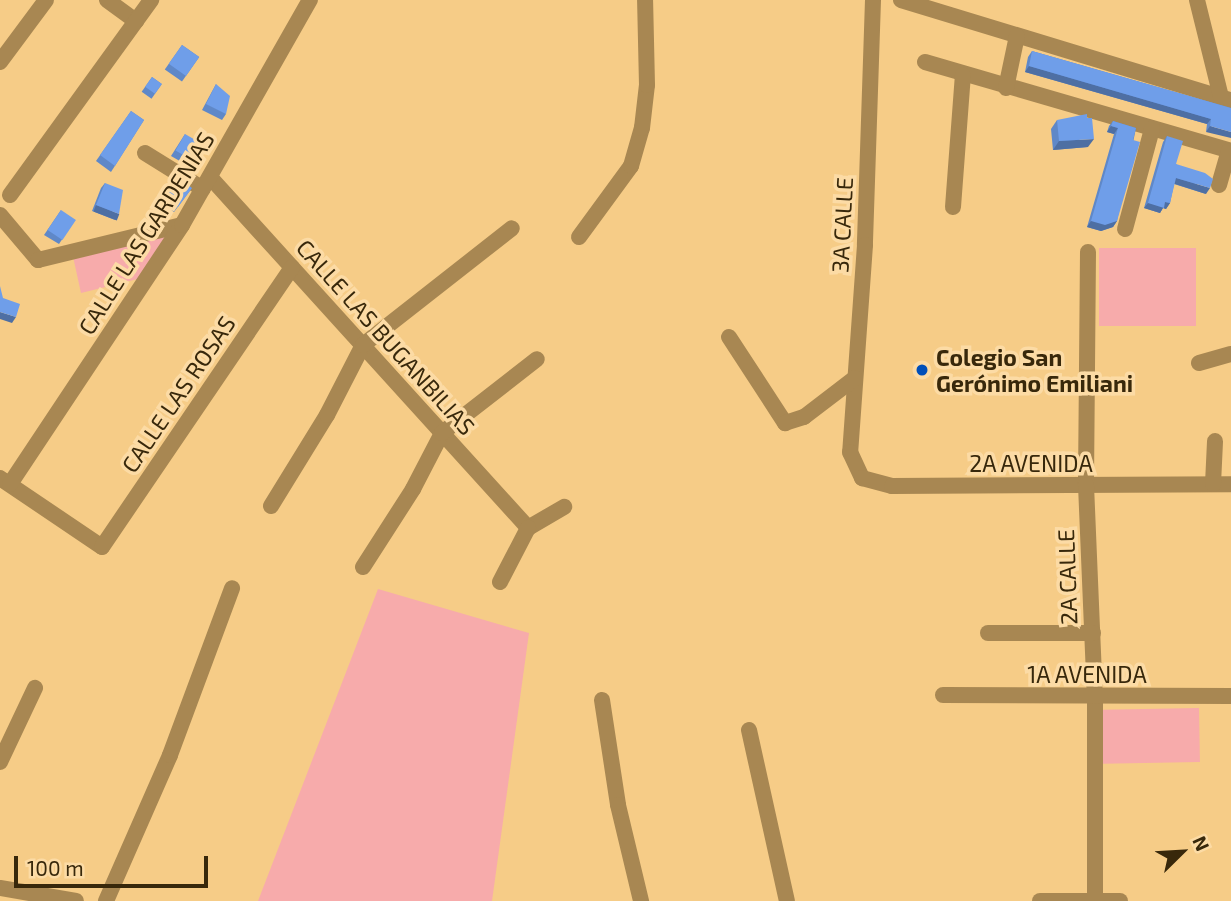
<!DOCTYPE html>
<meta charset="utf-8">
<style>
body{margin:0}
#map{position:relative;width:1231px;height:901px;overflow:hidden;background:#f6cc87;font-family:"Exo 2",sans-serif}
div>[style]{position:absolute}
[style*='--x']{left:calc(var(--x)*1px);top:calc(var(--y)*1px);width:calc(var(--w)*1px);rotate:calc(var(--a)*1deg)}
.green>*{inset:0;background:#f7abab;transform-origin:0 0}
.minor>*{height:16px;margin:-8px;padding:0 8px;transform-origin:8px;border-radius:8px;background:#a88752}
.wall>*{inset:0;background:#5f88c8;transform-origin:0 0}
.shaded-wall>*{inset:0;background:#4e6fa3;transform-origin:0 0}
.building>*{inset:0;background:#6f9ee9;transform-origin:0 0}
.dots>*{width:19px;height:19px;translate:-50% -50%;box-sizing:border-box;border:4px solid #fcdba5;border-radius:50%}
span{translate:-50% -50%;white-space:nowrap;text-align:center;line-height:1.15;-webkit-text-stroke:7px #fcdba5;paint-order:stroke}
.street-label{font-size:23px;color:#38280b}
.poi-label{font-size:23px;color:#38280b;font-weight:700}
.left{translate:0 -50%;text-align:left}
.north{position:absolute;left:1147px;top:817px;width:70px;height:70px;-webkit-text-stroke:5px #fcdba5;paint-order:stroke;rotate:66deg;font-size:19px;font-weight:700;line-height:28px;text-align:center;color:#38280b}
.north::after{content:'';display:block;margin:auto;width:24px;height:32px;background:#38280b;clip-path:polygon(50% 0,100% 100%,50% 72%,0 100%)}
.scale{position:absolute;left:14px;top:856px;width:194px;height:32px;box-sizing:border-box;border:4px solid #38280b;border-top:0;padding-left:9px;font-size:21px;line-height:24px;white-space:nowrap;color:#38280b;-webkit-text-stroke:5px #fcdba5;paint-order:stroke}
</style>
<div id="map">
<div class="green">
<i style="clip-path:polygon(182px 225px,150px 276px,81px 293px,72px 252px)"></i>
<i style="left:1099px;top:248px;width:97px;height:78px"></i>
<i style="clip-path:polygon(378px 589px,529px 633px,492px 901px,258px 901px)"></i>
<i style="left:1199px;top:708px;width:54px;height:97px;rotate:89deg"></i>
</div>
<div class="minor">
<i style="--x:107;--y:0;--w:36;--a:36"></i>
<i style="--x:873;--y:0;--w:245;--a:91.9"></i>
<i style="--x:865;--y:245;--w:208;--a:94.1"></i>
<i style="--x:850;--y:452;--w:29;--a:65"></i>
<i style="--x:862;--y:478;--w:31;--a:15"></i>
<i style="--x:892;--y:486;--w:339;--a:-0.3"></i>
<i style="--x:901;--y:0;--w:345;--a:16.9"></i>
<i style="--x:1197;--y:0;--w:100;--a:76.1"></i>
<i style="--x:0;--y:62;--w:77;--a:-53.4"></i>
<i style="--x:925;--y:62;--w:319;--a:16.2"></i>
<i style="--x:1006;--y:88;--w:53;--a:-78.1"></i>
<i style="--x:145;--y:153;--w:68;--a:31.8"></i>
<i style="--x:210;--y:177;--w:474;--a:47.8"></i>
<i style="--x:1219;--y:185;--w:35;--a:-74"></i>
<i style="--x:10;--y:195;--w:241;--a:-54.1"></i>
<i style="--x:953;--y:207;--w:132;--a:-85.7"></i>
<i style="--x:0;--y:215;--w:59;--a:49.8"></i>
<i style="--x:38;--y:260;--w:148;--a:-13.7"></i>
<i style="--x:1125;--y:229;--w:104;--a:-74.9"></i>
<i style="--x:579;--y:237;--w:88;--a:-53.8"></i>
<i style="--x:631;--y:166;--w:40;--a:-74"></i>
<i style="--x:642;--y:128;--w:43;--a:-83.4"></i>
<i style="--x:647;--y:85;--w:85;--a:-91.3"></i>
<i style="--x:1088;--y:252;--w:233;--a:90.5"></i>
<i style="--x:1086;--y:485;--w:212;--a:87.6"></i>
<i style="--x:1095;--y:697;--w:203;--a:90"></i>
<i style="--x:729;--y:337;--w:103;--a:56.9"></i>
<i style="--x:785;--y:423;--w:20;--a:-18"></i>
<i style="--x:804;--y:417;--w:64;--a:-37.4"></i>
<i style="--x:1199;--y:363;--w:33;--a:-16"></i>
<i style="--x:0;--y:478;--w:123;--a:34.1"></i>
<i style="--x:102;--y:547;--w:338;--a:-55.8"></i>
<i style="--x:10;--y:484;--w:311;--a:-56.4"></i>
<i style="--x:182;--y:225;--w:259;--a:-60.4"></i>
<i style="--x:1213;--y:484;--w:43;--a:-87.3"></i>
<i style="--x:271;--y:506;--w:107;--a:-58.4"></i>
<i style="--x:327;--y:415;--w:79;--a:-62.8"></i>
<i style="--x:363;--y:345;--w:189;--a:-38.1"></i>
<i style="--x:528;--y:528;--w:42;--a:-30.3"></i>
<i style="--x:363;--y:567;--w:93;--a:-57.3"></i>
<i style="--x:413;--y:489;--w:63;--a:-62.6"></i>
<i style="--x:442;--y:433;--w:120;--a:-37.9"></i>
<i style="--x:500;--y:582;--w:61;--a:-62.6"></i>
<i style="--x:988;--y:633;--w:105;--a:0"></i>
<i style="--x:943;--y:695;--w:288;--a:0.2"></i>
<i style="--x:602;--y:700;--w:106;--a:81.3"></i>
<i style="--x:618;--y:805;--w:99;--a:76.5"></i>
<i style="--x:749;--y:730;--w:175;--a:77.5"></i>
<i style="--x:0;--y:762;--w:82;--a:-64.7"></i>
<i style="--x:0;--y:888;--w:77;--a:9.7"></i>
<i style="--x:106;--y:901;--w:159;--a:-66.3"></i>
<i style="--x:170;--y:755;--w:178;--a:-69.6"></i>
<i style="--x:1040;--y:901;--w:80;--a:0"></i>
</div>
<div class="wall">
<i style="left:182px;top:45px;width:21px;height:30px;rotate:35deg"></i>
<i style="clip-path:polygon(1032px 51px,1231px 108px,1206px 132px,1207px 124px,1025px 72px,1028px 57px)"></i>
<i style="left:152px;top:77px;width:12px;height:18px;rotate:35deg"></i>
<i style="clip-path:polygon(216px 84px,226px 114px,222px 120px,202px 110px)"></i>
<i style="clip-path:polygon(131px 111px,144px 120px,111px 172px,96px 161px)"></i>
<i style="clip-path:polygon(1057px 120px,1088px 147px,1053px 150px,1051px 129px)"></i>
<i style="clip-path:polygon(1113px 121px,1136px 128px,1117px 221px,1113px 227px,1101px 231px,1087px 227px,1114px 134px,1107px 132px,1109px 126px)"></i>
<i style="clip-path:polygon(185px 134px,196px 163px,192px 168px,171px 156px)"></i>
<i style="clip-path:polygon(1167px 136px,1176px 164px,1206px 194px,1174px 184px,1170px 203px,1166px 209px,1163px 208px,1160px 213px,1144px 208px,1163px 142px)"></i>
<i style="clip-path:polygon(105px 183px,115px 220px,92px 211px,101px 188px)"></i>
<i style="clip-path:polygon(192px 188px,174px 212px,160px 204px,164px 198px)"></i>
<i style="clip-path:polygon(61px 210px,63px 238px,59px 244px,44px 235px)"></i>
</div>
<div class="shaded-wall">
<i style="clip-path:polygon(1029px 66px,1211px 119px,1207px 124px,1025px 72px)"></i>
<i style="clip-path:polygon(1111px 126px,1118px 128px,1114px 134px,1107px 132px)"></i>
<i style="clip-path:polygon(1210px 126px,1231px 132px,1231px 138px,1206px 132px)"></i>
<i style="clip-path:polygon(1094px 139px,1088px 147px,1053px 150px,1059px 141px)"></i>
<i style="clip-path:polygon(1176px 178px,1210px 188px,1206px 194px,1172px 183px)"></i>
<i style="clip-path:polygon(1165px 202px,1170px 203px,1166px 209px,1163px 208px,1160px 213px,1144px 208px,1148px 203px)"></i>
<i style="left:96px;top:205px;width:25px;height:7px;rotate:21deg"></i>
<i style="clip-path:polygon(1091px 221px,1117px 221px,1113px 227px,1101px 231px,1087px 227px)"></i>
<i style="clip-path:polygon(0 312px,16px 317px,12px 323px,0 319px)"></i>
</div>
<div class="building">
<i style="left:182px;top:45px;width:21px;height:23px;rotate:35deg"></i>
<i style="clip-path:polygon(1032px 51px,1231px 108px,1231px 132px,1210px 126px,1211px 119px,1029px 66px)"></i>
<i style="left:152px;top:77px;width:12px;height:12px;rotate:35deg"></i>
<i style="clip-path:polygon(216px 84px,230px 96px,226px 114px,206px 104px)"></i>
<i style="clip-path:polygon(131px 111px,144px 120px,115px 166px,100px 155px)"></i>
<i style="clip-path:polygon(1087px 114px,1087px 118px,1092px 118px,1094px 139px,1059px 141px,1057px 120px)"></i>
<i style="clip-path:polygon(1113px 121px,1136px 128px,1133px 140px,1140px 142px,1117px 221px,1105px 225px,1091px 221px,1118px 128px,1111px 126px)"></i>
<i style="left:185px;top:134px;width:24px;height:19px;rotate:30deg"></i>
<i style="clip-path:polygon(1167px 136px,1183px 141px,1176px 164px,1205px 173px,1213px 179px,1210px 188px,1176px 178px,1170px 203px,1165px 202px,1164px 208px,1148px 203px)"></i>
<i style="clip-path:polygon(180px 179px,192px 188px,178px 207px,164px 198px)"></i>
<i style="clip-path:polygon(105px 183px,123px 190px,119px 214px,96px 205px)"></i>
<i style="left:61px;top:210px;width:18px;height:24px;rotate:34deg"></i>
<i style="clip-path:polygon(0 286px,3px 298px,20px 304px,16px 317px,0 312px)"></i>
</div>
<div class="dots">
<i style="left:922px;top:370px;background:#004fb9"></i>
</div>
<div class="street-label">
<span style="left:842px;top:225px;rotate:-87deg">3A CALLE</span>
<span style="left:146px;top:233px;rotate:-58deg">CALLE LAS GARDENIAS</span>
<span style="left:386px;top:337px;rotate:48deg">CALLE LAS BUGANBILIAS</span>
<span style="left:178px;top:394px;rotate:-56deg">CALLE LAS ROSAS</span>
<span style="left:1031px;top:463px">2A AVENIDA</span>
<span style="left:1067px;top:577px;rotate:-92deg">2A CALLE</span>
<span style="left:1087px;top:674px">1A AVENIDA</span>
</div>
<div class="poi-label">
<span class="left" style="left:936px;top:370px">Colegio San<br>Gerónimo Emiliani</span>
</div>
<div class="north">N</div>
<div class="scale">100 m</div>
</div>
